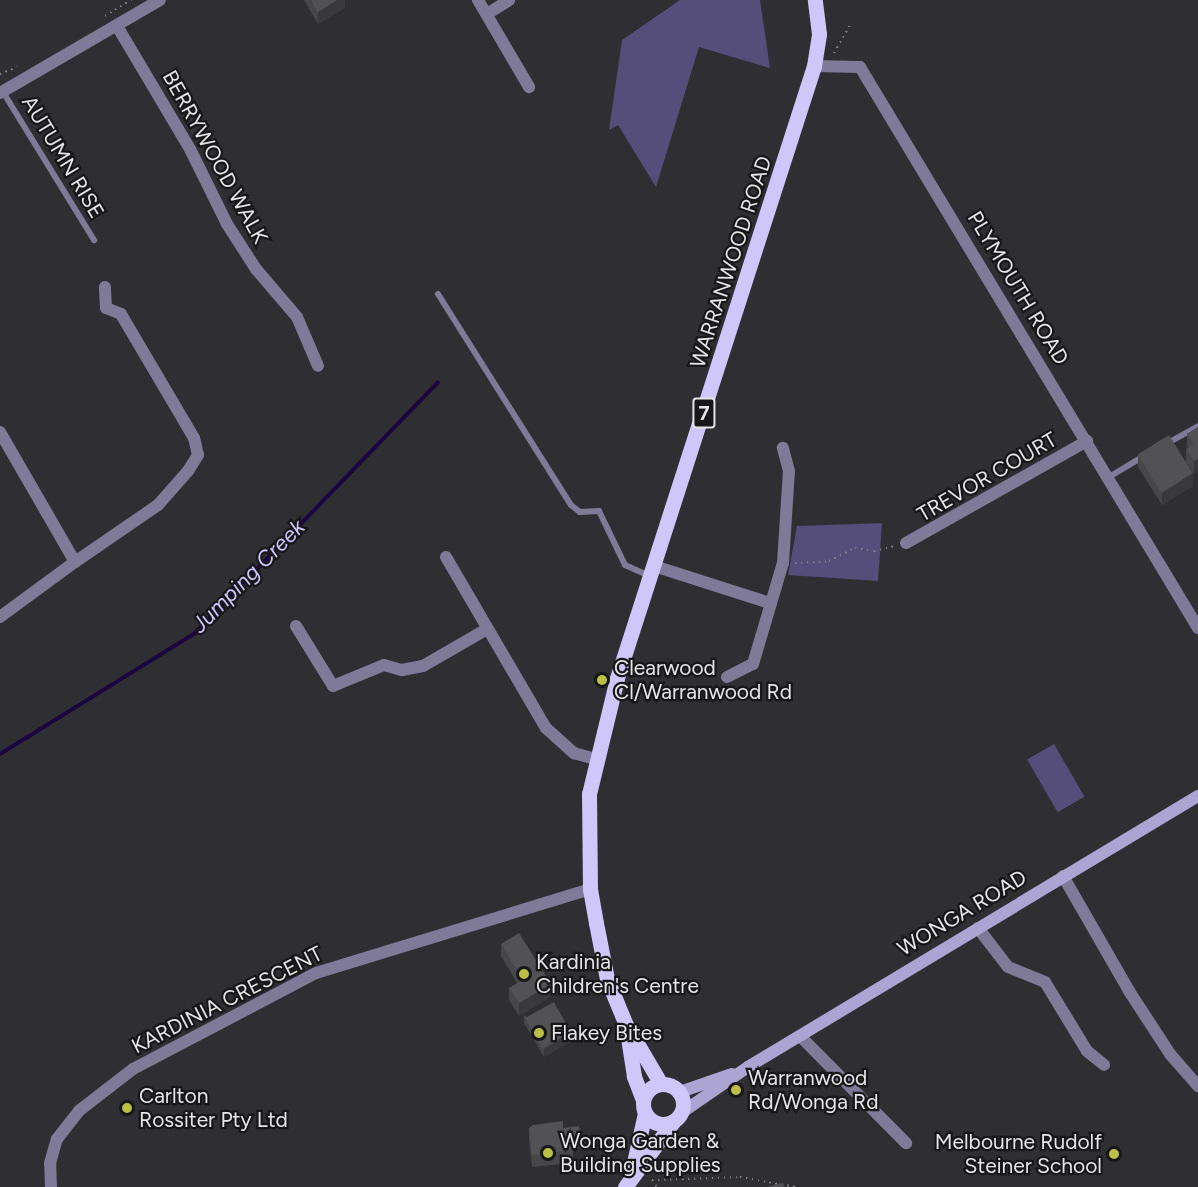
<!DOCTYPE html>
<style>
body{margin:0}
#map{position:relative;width:1198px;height:1187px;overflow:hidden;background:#2f2e33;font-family:Figtree,sans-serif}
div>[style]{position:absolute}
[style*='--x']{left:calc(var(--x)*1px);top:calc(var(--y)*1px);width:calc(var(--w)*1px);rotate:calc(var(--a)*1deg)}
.green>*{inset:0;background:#554d7a;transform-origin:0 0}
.stream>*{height:4px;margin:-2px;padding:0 2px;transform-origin:2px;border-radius:2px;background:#1b0540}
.path>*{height:2px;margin-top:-1px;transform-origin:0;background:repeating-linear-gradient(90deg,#818084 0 1.5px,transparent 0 6px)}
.lane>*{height:6px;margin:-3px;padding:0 3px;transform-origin:3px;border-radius:3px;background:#7f7a98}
.street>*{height:12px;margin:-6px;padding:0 6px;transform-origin:6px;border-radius:6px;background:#7f7a98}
.secondary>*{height:12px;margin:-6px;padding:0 6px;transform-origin:6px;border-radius:6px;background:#aca5d4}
.primary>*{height:15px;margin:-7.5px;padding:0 7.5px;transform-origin:7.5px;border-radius:7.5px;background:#cfc7f9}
.primary>.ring{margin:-7.5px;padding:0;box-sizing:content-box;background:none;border:15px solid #cfc7f9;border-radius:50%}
.wall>*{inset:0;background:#47464a}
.shaded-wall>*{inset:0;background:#39393c}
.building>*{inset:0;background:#525156;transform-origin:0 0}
.dots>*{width:16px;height:16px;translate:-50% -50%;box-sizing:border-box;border:3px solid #171719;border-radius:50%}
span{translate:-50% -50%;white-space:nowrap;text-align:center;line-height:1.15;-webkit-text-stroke:4.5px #171719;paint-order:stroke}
.shield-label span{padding:2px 4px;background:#171719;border:2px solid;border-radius:4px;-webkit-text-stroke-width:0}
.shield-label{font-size:20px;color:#e5e5e8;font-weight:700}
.street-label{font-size:21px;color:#e5e5e8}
.poi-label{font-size:21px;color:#e5e5e8}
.left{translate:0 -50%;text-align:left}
.right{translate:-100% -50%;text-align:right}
.water-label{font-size:22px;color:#cdc5fd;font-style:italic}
</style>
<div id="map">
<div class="green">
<i style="clip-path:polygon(680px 0,760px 0,770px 68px,699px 47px,656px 187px,618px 125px,609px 130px,622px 40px)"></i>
<i style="clip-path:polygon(882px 523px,878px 581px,788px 575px,797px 526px)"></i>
<i style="left:1054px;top:744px;width:61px;height:31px;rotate:60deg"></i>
</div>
<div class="stream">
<i style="--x:0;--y:754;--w:229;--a:-31.8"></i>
<i style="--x:195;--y:633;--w:349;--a:-45.9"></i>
</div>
<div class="path">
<i style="--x:105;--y:16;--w:31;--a:-32"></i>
<i style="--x:834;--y:53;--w:32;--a:-60"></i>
<i style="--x:0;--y:74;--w:18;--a:-22"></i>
<i style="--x:795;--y:563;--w:34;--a:-3"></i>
<i style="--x:829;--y:561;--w:29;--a:-27"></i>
<i style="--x:855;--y:548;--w:19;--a:9"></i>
<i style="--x:874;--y:551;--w:23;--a:-13"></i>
<i style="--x:652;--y:1180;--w:88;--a:-2"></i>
<i style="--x:740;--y:1177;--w:57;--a:10.1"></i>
<i style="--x:652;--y:1180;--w:9;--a:54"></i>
</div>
<div class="lane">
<i style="--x:3;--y:92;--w:174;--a:58.4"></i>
<i style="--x:438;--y:294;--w:249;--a:57.8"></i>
<i style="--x:571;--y:505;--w:11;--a:38"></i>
<i style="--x:580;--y:512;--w:19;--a:-3"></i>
<i style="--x:599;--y:511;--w:60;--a:64.3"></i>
<i style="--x:625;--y:565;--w:27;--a:24"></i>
<i style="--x:1166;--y:444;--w:37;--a:-29"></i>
<i style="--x:1109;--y:477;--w:41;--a:-31"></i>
</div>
<div class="street">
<i style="--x:478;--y:0;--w:101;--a:59.6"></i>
<i style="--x:487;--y:14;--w:26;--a:-32"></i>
<i style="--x:117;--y:26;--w:143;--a:59.3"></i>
<i style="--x:190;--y:149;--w:84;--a:63.7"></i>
<i style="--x:227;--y:224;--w:54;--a:57.2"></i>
<i style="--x:256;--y:269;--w:63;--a:49.5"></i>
<i style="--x:297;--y:317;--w:53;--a:66.8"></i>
<i style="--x:814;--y:66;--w:46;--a:1.2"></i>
<i style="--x:860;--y:67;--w:655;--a:58.93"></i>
<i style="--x:0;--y:93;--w:185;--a:-30.2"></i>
<i style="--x:0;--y:432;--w:150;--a:60"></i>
<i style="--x:75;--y:562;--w:101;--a:-34.5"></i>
<i style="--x:158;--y:505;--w:45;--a:-48.6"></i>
<i style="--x:188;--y:471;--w:19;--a:-58"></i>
<i style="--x:198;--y:455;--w:17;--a:-103"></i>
<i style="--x:194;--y:438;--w:144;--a:-120.5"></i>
<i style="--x:121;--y:314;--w:16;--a:-158"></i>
<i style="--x:106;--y:308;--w:21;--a:-93"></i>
<i style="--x:906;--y:543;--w:208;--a:-29.4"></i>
<i style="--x:446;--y:557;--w:198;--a:59.7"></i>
<i style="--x:546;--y:728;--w:38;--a:42"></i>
<i style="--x:574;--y:753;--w:22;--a:16"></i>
<i style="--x:654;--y:566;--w:122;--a:17.7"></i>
<i style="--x:0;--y:617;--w:93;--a:-36.3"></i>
<i style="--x:296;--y:626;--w:70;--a:58.3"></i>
<i style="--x:333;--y:686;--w:55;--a:-22.4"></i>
<i style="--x:384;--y:665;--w:19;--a:16"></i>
<i style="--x:402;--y:670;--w:21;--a:-11"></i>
<i style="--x:423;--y:666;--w:74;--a:-30"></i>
<i style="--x:727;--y:677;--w:29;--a:-27"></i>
<i style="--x:753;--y:664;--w:105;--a:-73.5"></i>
<i style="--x:783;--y:563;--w:92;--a:-86.3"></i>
<i style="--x:789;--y:471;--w:24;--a:-105"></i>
<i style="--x:1063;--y:876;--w:133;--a:60.1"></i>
<i style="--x:1129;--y:991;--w:75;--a:56.9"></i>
<i style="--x:1170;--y:1054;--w:43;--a:48.8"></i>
<i style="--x:978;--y:928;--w:49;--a:52.4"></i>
<i style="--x:1008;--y:967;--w:40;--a:22"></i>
<i style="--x:1045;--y:982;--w:81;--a:58.7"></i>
<i style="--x:1087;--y:1051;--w:22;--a:39"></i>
<i style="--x:800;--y:1036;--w:151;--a:45.3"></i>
<i style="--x:51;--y:1187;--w:24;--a:-92"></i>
<i style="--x:50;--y:1163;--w:25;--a:-74"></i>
<i style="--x:57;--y:1139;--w:37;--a:-52"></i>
<i style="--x:80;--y:1110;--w:67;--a:-37.7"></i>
<i style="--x:133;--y:1069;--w:207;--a:-27.7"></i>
<i style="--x:316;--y:973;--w:287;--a:-17"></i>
</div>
<div class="secondary">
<i style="--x:680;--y:1092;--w:55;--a:-19.1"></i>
<i style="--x:681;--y:1113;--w:81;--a:-34.5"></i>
<i style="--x:748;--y:1067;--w:525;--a:-31.06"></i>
</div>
<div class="primary">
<i style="--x:628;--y:1028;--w:65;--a:59.5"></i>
<i class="ring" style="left:643px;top:1084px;width:25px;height:25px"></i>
<i style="--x:643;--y:1100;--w:26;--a:-111"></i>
<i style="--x:634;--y:1076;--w:52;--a:-98.9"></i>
<i style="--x:626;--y:1025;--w:50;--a:-112.4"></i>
<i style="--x:607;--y:979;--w:57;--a:-101.1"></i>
<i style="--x:596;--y:923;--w:35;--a:-100"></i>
<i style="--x:590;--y:889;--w:95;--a:-90.6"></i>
<i style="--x:589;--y:794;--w:119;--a:-76.4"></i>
<i style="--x:617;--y:678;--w:643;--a:-72.16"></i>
<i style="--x:814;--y:66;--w:32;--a:-81"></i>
<i style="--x:819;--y:34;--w:34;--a:-97"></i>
<i style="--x:631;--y:1176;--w:65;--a:-77.5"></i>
<i style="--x:625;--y:1187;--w:81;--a:-53.6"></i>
</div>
<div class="wall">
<i style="clip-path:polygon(304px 0,345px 0,345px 8px,318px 24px)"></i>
<i style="clip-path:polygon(1198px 427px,1198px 471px,1194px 474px,1186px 462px,1186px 449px,1189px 448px,1187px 446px,1187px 434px)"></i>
<i style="clip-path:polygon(1138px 455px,1193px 486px,1162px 505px,1138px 467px)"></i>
<i style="clip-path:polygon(501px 944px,551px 997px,519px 1016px,509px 1000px,509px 988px,517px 983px,501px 956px)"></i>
<i style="clip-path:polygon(524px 1015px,571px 1041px,544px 1057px,524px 1023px)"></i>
<i style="clip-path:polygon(529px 1128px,580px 1136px,580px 1148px,573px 1149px,573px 1163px,532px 1167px,529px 1140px)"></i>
</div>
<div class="shaded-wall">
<i style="clip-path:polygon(337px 0,345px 0,345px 8px,318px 24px,318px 12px)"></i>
<i style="clip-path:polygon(1198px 459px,1198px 471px,1194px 474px,1194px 461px)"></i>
<i style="clip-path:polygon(1193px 473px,1193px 486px,1162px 505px,1162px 493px)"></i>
<i style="clip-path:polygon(551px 984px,551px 997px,519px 1016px,519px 1003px)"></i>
<i style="clip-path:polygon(571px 1033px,571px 1041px,544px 1057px,544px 1049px)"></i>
</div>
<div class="building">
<i style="clip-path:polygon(311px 0,337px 0,318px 12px)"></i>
<i style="clip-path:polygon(1198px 427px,1198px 459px,1194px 461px,1186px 449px,1194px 444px,1187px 434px)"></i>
<i style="left:1169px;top:435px;width:45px;height:37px;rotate:58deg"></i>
<i style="clip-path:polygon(519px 933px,551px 984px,519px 1003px,509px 988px,523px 980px,501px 944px)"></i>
<i style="left:554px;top:1002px;width:35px;height:33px;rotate:61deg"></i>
<i style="clip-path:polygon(563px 1121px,563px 1128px,579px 1126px,580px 1136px,571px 1137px,573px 1150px,532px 1155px,529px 1128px,533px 1125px)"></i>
<i style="clip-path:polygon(782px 1183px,785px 1187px,767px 1187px)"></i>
</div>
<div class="dots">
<i style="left:602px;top:680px;background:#bbc045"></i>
<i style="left:524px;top:974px;background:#bbc045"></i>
<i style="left:539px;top:1033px;background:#bbc045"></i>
<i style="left:736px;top:1090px;background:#bbc045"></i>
<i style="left:127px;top:1108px;background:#bbc045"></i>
<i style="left:548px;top:1153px;background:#bbc045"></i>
<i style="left:1114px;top:1154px;background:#bbc045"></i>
</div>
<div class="shield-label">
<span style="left:704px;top:413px">7</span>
</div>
<div class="street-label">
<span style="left:63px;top:157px;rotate:59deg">AUTUMN RISE</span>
<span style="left:215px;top:157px;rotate:61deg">BERRYWOOD WALK</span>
<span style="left:731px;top:262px;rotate:-72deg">WARRANWOOD ROAD</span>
<span style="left:1018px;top:288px;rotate:59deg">PLYMOUTH ROAD</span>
<span style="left:987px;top:477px;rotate:-30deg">TREVOR COURT</span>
<span style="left:962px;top:913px;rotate:-31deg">WONGA ROAD</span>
<span style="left:227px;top:1000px;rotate:-27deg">KARDINIA CRESCENT</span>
</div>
<div class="poi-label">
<span class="left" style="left:614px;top:680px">Clearwood<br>Cl/Warranwood Rd</span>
<span class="left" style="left:536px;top:974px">Kardinia<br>Children's Centre</span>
<span class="left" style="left:551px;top:1033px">Flakey Bites</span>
<span class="left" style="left:748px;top:1090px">Warranwood<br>Rd/Wonga Rd</span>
<span class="left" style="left:139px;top:1108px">Carlton<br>Rossiter Pty Ltd</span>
<span class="left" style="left:560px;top:1153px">Wonga Garden &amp;<br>Building Supplies</span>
<span class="right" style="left:1102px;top:1154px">Melbourne Rudolf<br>Steiner School</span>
</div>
<div class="water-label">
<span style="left:248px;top:576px;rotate:-45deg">Jumping Creek</span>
</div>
</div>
